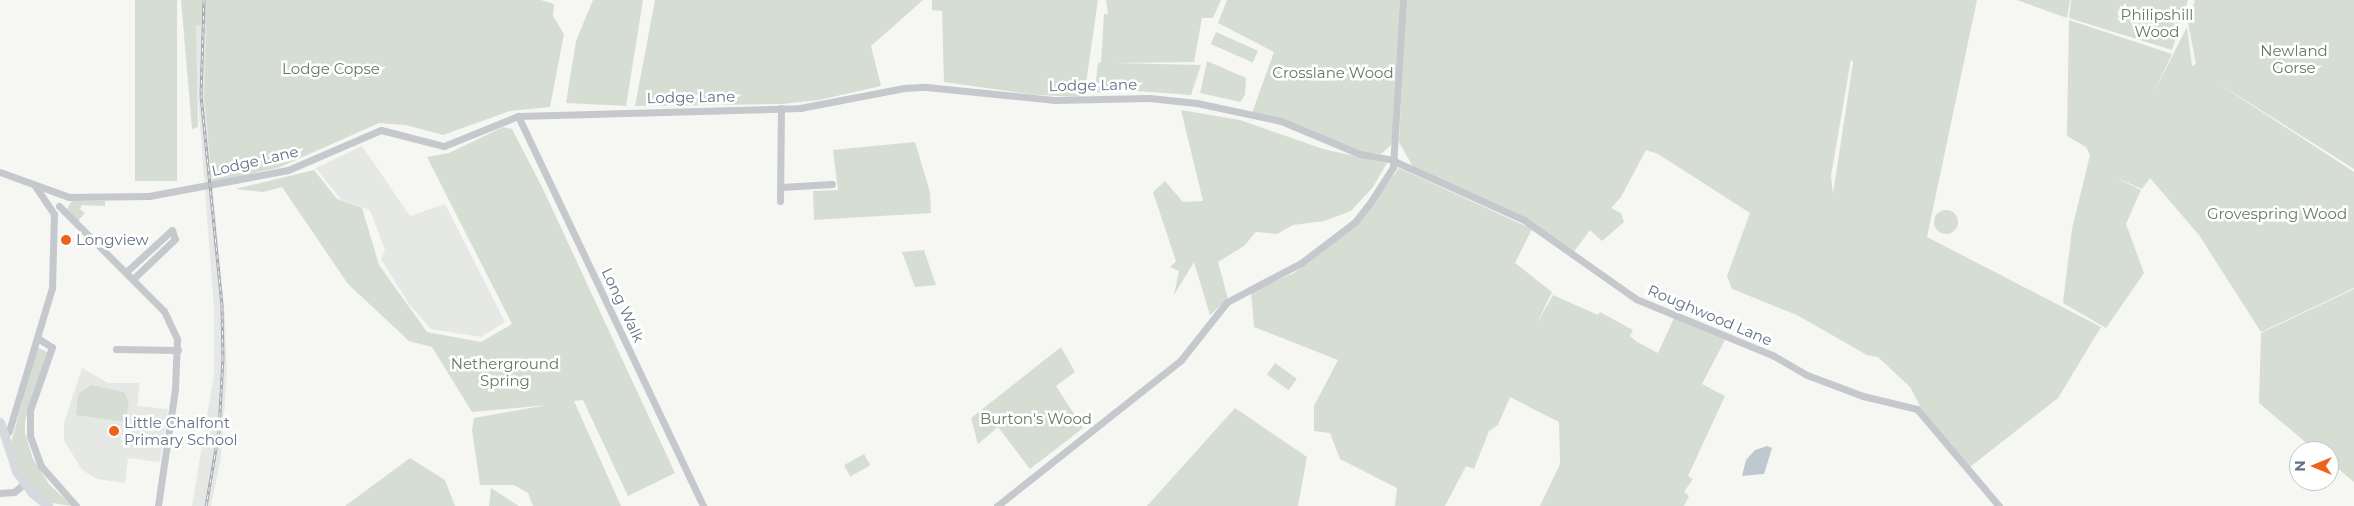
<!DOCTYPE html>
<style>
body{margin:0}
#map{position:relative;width:2354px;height:506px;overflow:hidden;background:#f6f6f2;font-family:Montserrat,sans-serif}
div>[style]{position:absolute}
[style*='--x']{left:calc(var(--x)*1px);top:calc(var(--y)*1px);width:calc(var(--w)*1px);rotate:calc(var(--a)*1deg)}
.built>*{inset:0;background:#e6e8e6}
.green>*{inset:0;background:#d6ded3;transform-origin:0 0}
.round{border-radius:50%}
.water>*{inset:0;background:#bec8ce}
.minor>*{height:7px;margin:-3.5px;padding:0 3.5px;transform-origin:3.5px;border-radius:3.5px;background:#c5c8cc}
.major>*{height:9px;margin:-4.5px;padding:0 4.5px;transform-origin:4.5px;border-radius:4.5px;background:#d6dadf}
.rail>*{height:3px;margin-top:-1.5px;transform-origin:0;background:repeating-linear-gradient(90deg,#fff 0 4px,#a5aab1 0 8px);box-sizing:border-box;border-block:1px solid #a5aab1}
.dots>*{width:14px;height:14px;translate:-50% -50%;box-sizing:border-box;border:2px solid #fff;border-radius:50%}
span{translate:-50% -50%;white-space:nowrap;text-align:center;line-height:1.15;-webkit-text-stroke:5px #fff;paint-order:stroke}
.park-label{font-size:15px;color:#657c62}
.street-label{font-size:15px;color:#637286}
.poi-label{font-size:15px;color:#637286}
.left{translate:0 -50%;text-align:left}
.north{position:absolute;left:2289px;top:441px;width:50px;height:50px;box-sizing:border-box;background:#fff;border:1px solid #c1c7cf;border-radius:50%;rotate:270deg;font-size:14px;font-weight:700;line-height:20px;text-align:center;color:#637286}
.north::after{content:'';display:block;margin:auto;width:18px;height:22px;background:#ef6219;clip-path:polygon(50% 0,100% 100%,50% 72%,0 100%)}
</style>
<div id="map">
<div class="built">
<i style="clip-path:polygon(207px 0,204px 97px,225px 317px,227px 372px,221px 457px,211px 506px,192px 506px,214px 374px,214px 309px,194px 46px,196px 25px)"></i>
<i style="clip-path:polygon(362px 146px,410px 216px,445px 204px,505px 322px,481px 337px,431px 329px,409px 304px,381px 259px,385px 250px,370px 210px,341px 200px,316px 168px)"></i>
<i style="clip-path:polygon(82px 368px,108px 383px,140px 383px,137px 406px,168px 409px,160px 462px,128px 458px,125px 483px,97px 479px,82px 470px,64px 440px,64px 423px)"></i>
</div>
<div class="green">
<i style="left:135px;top:0;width:42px;height:181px"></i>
<i style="clip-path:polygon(181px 0,541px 0,554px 4px,553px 16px,564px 34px,550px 107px,510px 111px,443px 135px,406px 125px,379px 123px,278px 168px,212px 182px,204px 97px,206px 24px,196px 26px,198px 127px,192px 129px)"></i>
<i style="clip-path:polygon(593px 0,643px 0,626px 106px,566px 103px,576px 41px)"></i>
<i style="clip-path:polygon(655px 0,923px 0,871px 46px,881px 86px,819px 100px,782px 104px,635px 106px)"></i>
<i style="clip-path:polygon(932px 0,1098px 0,1084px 97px,1036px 95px,944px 82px,942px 11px,932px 10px)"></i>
<i style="clip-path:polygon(1106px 0,1221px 0,1213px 18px,1202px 18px,1194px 62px,1114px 63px,1201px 65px,1191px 95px,1137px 91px,1098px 93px,1095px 89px,1098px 63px,1101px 62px,1104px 14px,1108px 14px)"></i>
<i style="clip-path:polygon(1227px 0,1400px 0,1392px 144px,1381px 154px,1362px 152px,1252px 113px,1274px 52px,1218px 23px)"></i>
<i style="clip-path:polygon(evenodd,1406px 0,1977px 0,1927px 237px,2101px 327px,2058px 398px,1970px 467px,1924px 413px,1910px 387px,1878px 357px,1867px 355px,1797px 315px,1732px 289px,1727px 276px,1750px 213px,1658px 154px,1646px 150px,1621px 197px,1611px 208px,1621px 213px,1624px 222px,1602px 241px,1590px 230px,1573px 253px,1544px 231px,1413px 167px,1399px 142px,1406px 0,1851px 59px,1853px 63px,1833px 194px,1831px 176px,1851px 59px)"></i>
<i style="clip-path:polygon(2017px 0,2070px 0,2067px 18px)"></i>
<i style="clip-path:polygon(2071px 0,2188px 0,2172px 50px,2069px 18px)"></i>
<i style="clip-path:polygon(2195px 0,2354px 0,2354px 169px,2210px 78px,2354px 172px,2354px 288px,2261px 332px,2199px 235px,2150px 178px,2142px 189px,2112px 176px,2141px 190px,2126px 224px,2144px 273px,2106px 328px,2063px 303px,2072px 229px,2090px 155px,2086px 147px,2067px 136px,2069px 20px,2172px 54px,2153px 94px,2187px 27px,2192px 66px,2196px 64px,2188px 23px)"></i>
<i style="left:1216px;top:32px;width:46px;height:13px;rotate:24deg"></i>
<i style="clip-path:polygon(1207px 61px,1246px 78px,1245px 95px,1240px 102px,1200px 93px)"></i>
<i style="clip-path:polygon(1181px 110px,1240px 120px,1323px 149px,1387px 163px,1373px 187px,1351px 211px,1324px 221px,1293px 225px,1277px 234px,1256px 232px,1244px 246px,1218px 262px,1228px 299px,1210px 315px,1194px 262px,1174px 295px,1179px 271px,1170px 267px,1176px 261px,1153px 192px,1165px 181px,1183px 202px,1203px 201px)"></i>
<i style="clip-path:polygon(503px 127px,512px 129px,543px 189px,675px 473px,628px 496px,583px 400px,574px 401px,621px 506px,533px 506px,528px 493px,514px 485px,480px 485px,472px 430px,474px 418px,547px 405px,472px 412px,432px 347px,409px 341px,348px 284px,282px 187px,263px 192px,235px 189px,314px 170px,337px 199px,362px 208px,379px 265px,427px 332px,481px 342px,512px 324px,427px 157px,449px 153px)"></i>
<i style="clip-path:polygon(915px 142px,930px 192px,931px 213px,814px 220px,813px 191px,838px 190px,833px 150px)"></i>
<i style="clip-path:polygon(1399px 168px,1532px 229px,1515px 263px,1552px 292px,1536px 325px,1553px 295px,1598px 315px,1600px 312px,1633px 330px,1630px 336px,1637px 342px,1658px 353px,1674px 318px,1725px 340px,1702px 384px,1725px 396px,1688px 476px,1693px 479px,1684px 492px,1689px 496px,1684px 506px,1540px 506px,1560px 464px,1559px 422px,1510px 397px,1498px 425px,1489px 431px,1474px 469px,1466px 466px,1445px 506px,1395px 506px,1397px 488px,1340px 459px,1330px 433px,1314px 431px,1314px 406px,1338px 360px,1254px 327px,1251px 292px,1294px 273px,1356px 224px)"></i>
<i style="clip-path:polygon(72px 201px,105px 201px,105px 206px,82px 205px,80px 209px,85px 213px,78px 221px,67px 209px)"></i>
<i class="round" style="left:1934px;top:210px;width:24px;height:24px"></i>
<i style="clip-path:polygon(924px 250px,936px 285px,915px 287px,902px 252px)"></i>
<i style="clip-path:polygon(2354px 289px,2354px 482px,2329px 461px,2329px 451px,2316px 451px,2259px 403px,2261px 333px)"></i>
<i style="clip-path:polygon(37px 347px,47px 352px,25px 421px,25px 433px,33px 459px,49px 484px,72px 506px,44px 502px,23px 479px,10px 447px)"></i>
<i style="clip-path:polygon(1061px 347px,1075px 372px,1056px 386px,1083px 428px,1030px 469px,998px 427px,978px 444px,971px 418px)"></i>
<i style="left:1275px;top:363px;width:27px;height:14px;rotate:36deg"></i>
<i style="clip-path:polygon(91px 385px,124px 392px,129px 402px,125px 422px,76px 415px,78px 394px)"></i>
<i style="clip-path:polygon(1235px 408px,1307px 457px,1298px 506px,1147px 506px)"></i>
<i style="left:864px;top:454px;width:13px;height:23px;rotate:61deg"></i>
<i style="clip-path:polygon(410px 458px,445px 480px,455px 506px,345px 506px)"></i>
<i style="clip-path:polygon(491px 488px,519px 506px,489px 506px)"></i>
</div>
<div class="water">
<i style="clip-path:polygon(1767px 446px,1772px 448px,1764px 474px,1742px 476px,1746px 460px,1755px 450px)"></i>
</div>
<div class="minor">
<i style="--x:518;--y:116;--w:432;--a:64.6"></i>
<i style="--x:1394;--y:161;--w:143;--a:24.4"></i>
<i style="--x:1524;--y:220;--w:137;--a:35.2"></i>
<i style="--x:1636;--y:299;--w:149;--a:22.4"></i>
<i style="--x:1774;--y:356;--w:38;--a:30"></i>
<i style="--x:1807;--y:375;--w:60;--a:20.6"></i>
<i style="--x:1863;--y:396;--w:56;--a:13.5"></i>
<i style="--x:1917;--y:409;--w:127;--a:49.8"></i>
<i style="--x:0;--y:172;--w:73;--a:19.9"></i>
<i style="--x:69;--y:197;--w:80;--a:-0.7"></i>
<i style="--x:149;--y:196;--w:141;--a:-10.6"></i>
<i style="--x:288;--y:170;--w:101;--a:-23.3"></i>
<i style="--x:381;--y:130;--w:65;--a:14.3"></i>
<i style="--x:444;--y:146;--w:80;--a:-22.1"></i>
<i style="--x:518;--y:116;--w:282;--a:-1.6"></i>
<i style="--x:800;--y:108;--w:106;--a:-10.9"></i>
<i style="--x:904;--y:88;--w:22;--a:-3"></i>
<i style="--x:926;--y:87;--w:130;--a:5.8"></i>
<i style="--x:1055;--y:100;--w:94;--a:-1.2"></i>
<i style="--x:1149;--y:98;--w:48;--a:5.9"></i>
<i style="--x:1197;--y:103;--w:86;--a:12.1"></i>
<i style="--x:1281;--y:121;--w:86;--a:22.7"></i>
<i style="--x:1360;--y:154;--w:35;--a:10"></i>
<i style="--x:781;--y:187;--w:51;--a:-3.4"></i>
<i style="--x:780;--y:201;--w:93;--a:-89.4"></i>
<i style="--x:59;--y:206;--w:148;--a:45"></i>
<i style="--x:164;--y:311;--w:31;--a:65"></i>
<i style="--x:177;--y:339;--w:50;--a:92.3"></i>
<i style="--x:175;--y:389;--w:118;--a:98.3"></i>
<i style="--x:126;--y:272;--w:62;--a:-42.4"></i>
<i style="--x:172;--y:230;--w:9;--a:72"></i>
<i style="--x:175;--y:239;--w:58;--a:136.4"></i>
<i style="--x:39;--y:339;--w:15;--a:32"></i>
<i style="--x:52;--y:347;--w:67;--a:109.2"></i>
<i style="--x:30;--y:410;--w:26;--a:90"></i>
<i style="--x:30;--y:436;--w:32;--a:70"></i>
<i style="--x:41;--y:466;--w:53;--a:48.8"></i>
<i style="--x:116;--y:349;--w:62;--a:0.9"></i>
<i style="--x:4;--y:436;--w:7;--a:-45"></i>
<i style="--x:9;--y:431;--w:149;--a:-73.3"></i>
<i style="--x:52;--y:288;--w:74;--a:-88.5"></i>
<i style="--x:54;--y:214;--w:34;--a:-124"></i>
<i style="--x:0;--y:493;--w:14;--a:-4"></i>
<i style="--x:14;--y:492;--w:13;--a:-39"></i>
<i style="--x:997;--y:506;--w:235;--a:-38.4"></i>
<i style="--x:1181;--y:360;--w:74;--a:-51.6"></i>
<i style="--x:1227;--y:302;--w:84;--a:-27.8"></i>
<i style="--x:1301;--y:263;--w:68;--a:-37.2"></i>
<i style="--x:1355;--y:222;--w:24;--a:-52"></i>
<i style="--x:1370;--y:203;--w:43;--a:-57.4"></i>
<i style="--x:1393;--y:167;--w:167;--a:-86.6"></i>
</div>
<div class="major">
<i style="--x:0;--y:422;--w:52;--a:71.9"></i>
<i style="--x:16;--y:471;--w:27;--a:54"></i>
<i style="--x:32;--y:493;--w:21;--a:39"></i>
</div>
<div class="rail">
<i style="--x:204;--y:0;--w:95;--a:91.8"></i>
<i style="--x:201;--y:95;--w:213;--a:84.3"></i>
<i style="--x:222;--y:307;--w:50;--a:88.9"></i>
<i style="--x:223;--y:357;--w:74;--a:93.1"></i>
<i style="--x:219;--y:431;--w:76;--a:99.8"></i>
</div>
<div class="dots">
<i style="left:66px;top:240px;background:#ef6219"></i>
<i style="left:114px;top:431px;background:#ef6219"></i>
</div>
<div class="park-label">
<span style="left:2157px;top:23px">Philipshill<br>Wood</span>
<span style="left:2294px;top:59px">Newland<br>Gorse</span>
<span style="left:331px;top:69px">Lodge Copse</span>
<span style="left:1333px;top:73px">Crosslane Wood</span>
<span style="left:2277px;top:214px">Grovespring Wood</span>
<span style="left:505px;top:372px">Netherground<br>Spring</span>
<span style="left:1036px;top:419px">Burton's Wood</span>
</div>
<div class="street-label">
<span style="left:1093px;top:85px;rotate:-1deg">Lodge Lane</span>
<span style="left:691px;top:97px;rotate:-1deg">Lodge Lane</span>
<span style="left:255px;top:161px;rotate:-13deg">Lodge Lane</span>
<span style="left:623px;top:305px;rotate:65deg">Long Walk</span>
<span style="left:1710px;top:315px;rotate:23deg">Roughwood Lane</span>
</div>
<div class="poi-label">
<span class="left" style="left:76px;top:240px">Longview</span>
<span class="left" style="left:124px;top:431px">Little Chalfont<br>Primary School</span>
</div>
<div class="north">N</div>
</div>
